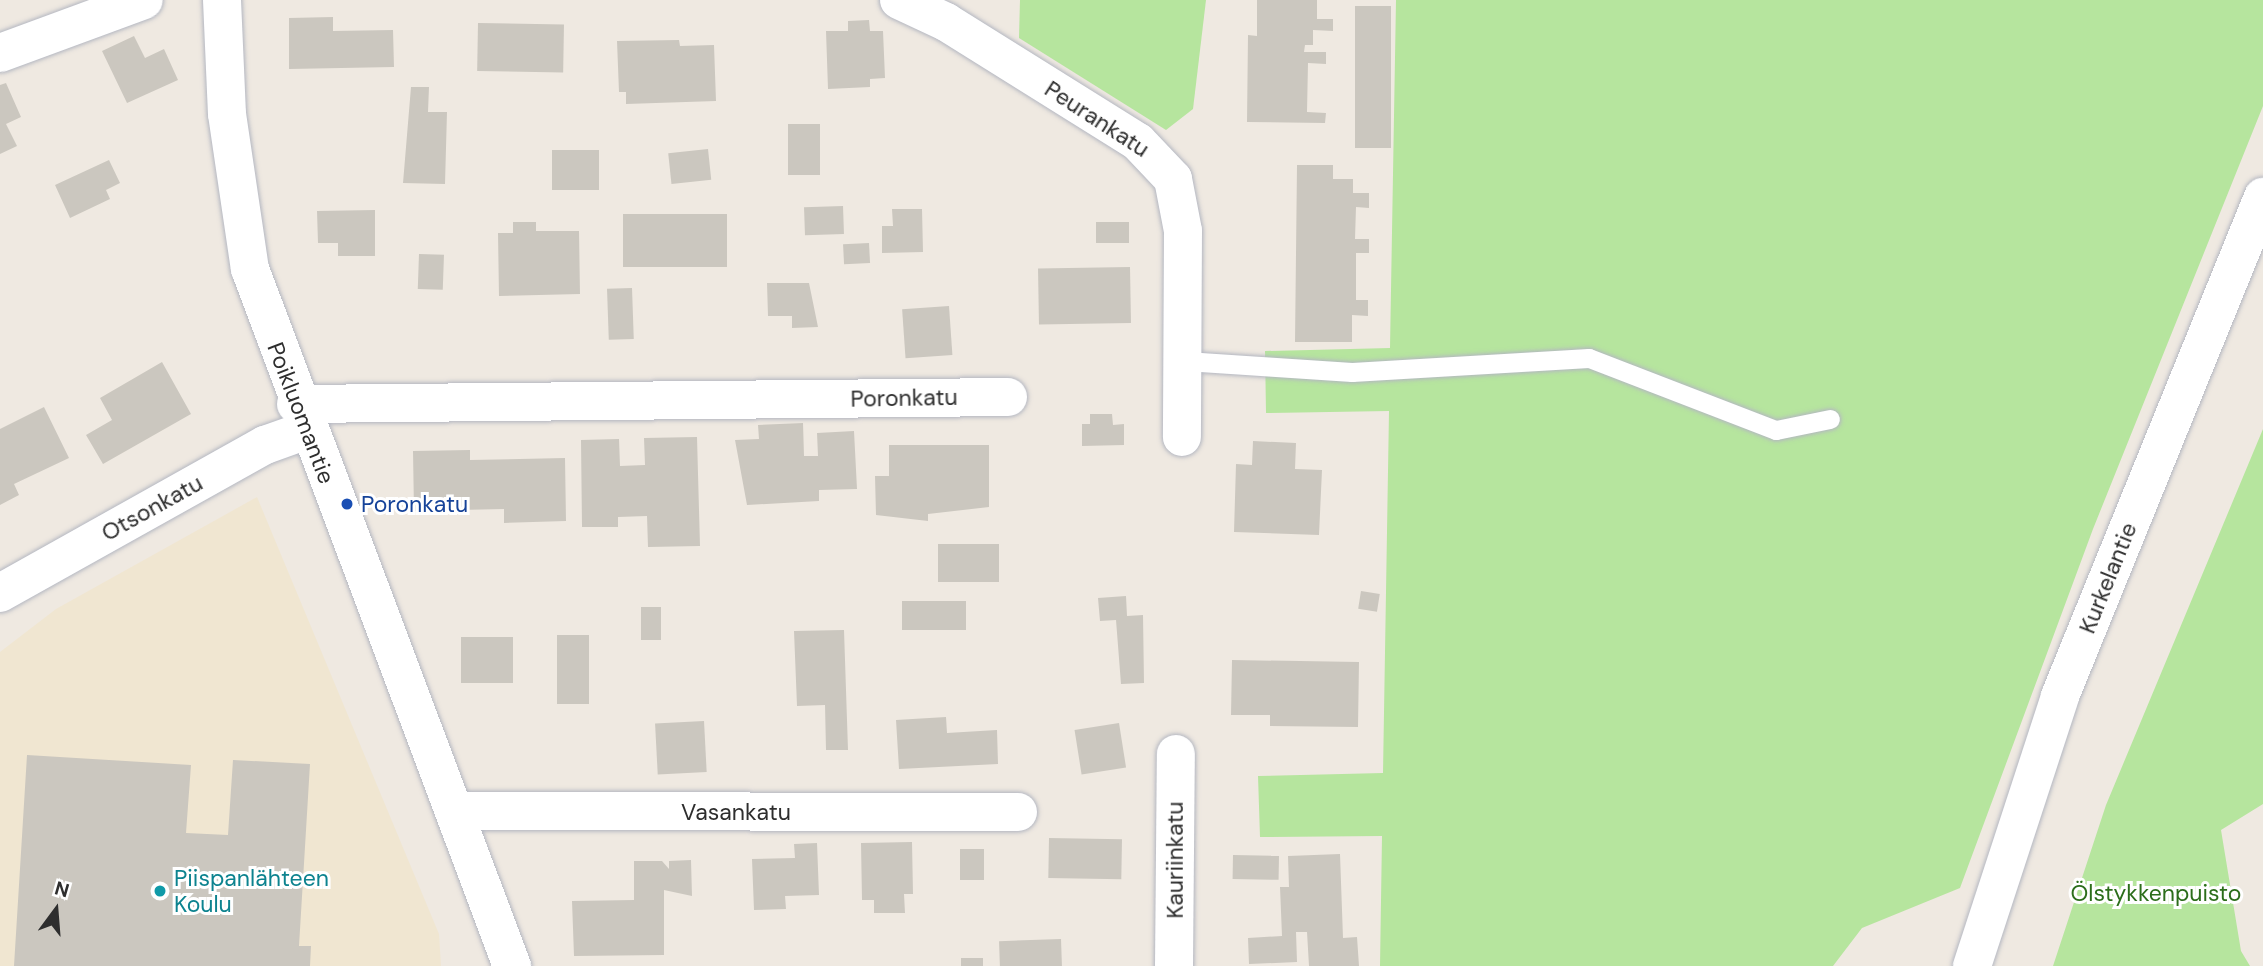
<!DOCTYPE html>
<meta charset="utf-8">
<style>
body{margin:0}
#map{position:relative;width:2263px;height:966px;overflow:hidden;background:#efe9e1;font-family:"DM Sans",sans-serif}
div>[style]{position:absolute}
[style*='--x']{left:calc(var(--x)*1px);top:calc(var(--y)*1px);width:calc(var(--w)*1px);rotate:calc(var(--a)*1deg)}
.education>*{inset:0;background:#f0e6d1}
.green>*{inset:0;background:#b6e59e}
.building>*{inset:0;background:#cbc7bf;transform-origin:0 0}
.roads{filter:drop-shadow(0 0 2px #b4b7c1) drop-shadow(0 0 2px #b4b7c1)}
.service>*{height:19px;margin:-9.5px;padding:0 9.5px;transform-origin:9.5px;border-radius:9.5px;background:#fff}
.minor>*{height:38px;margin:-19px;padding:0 19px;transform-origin:19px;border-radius:19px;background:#fff}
.tertiary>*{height:38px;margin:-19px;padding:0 19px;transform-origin:19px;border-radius:19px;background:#fff}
.dots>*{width:19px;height:19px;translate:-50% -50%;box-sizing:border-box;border:4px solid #fff;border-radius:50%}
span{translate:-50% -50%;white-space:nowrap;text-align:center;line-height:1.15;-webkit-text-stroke:6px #fff;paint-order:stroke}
.street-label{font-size:23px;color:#2e2e2e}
.transit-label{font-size:23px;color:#164399}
.left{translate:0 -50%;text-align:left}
.culture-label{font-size:23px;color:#0d838f}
.park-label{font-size:23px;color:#2c6e1b}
.north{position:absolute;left:21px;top:875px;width:70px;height:70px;-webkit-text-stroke:5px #fff;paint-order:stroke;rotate:16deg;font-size:19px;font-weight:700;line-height:28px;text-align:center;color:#2e2e2e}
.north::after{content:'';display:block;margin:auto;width:24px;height:32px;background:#2e2e2e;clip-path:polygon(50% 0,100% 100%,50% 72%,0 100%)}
</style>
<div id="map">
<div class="education">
<i style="clip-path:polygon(257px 497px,439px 934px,441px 966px,0 966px,0 652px,56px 609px)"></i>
</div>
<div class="green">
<i style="clip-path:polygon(1020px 0,1206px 0,1193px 109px,1166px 130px,1019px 38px)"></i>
<i style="clip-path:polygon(1396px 0,2263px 0,2263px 106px,2093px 529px,1960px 888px,1862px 928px,1833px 966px,1380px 966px,1382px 836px,1260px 837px,1258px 776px,1383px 773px,1389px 411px,1266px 413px,1265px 351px,1390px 348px)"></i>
<i style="clip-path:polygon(2263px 429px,2263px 804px,2221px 830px,2241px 951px,2250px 966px,2053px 966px,2106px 805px)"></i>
</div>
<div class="building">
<i style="clip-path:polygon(1257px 0,1317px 0,1317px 19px,1333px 19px,1333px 31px,1313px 30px,1313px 45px,1305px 45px,1304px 52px,1326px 52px,1326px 64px,1308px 63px,1307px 112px,1326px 113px,1325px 123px,1247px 122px,1248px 35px,1257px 36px)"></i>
<i style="left:1355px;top:6px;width:36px;height:142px"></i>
<i style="clip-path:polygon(333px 17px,333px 31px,393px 30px,394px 67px,289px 69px,289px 18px)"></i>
<i style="clip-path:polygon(869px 20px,870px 31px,883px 31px,885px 78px,870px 79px,870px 87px,828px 89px,826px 31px,848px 31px,848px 21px)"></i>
<i style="left:478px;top:23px;width:86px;height:48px;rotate:1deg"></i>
<i style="clip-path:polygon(134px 36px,145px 58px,164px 49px,178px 80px,127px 103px,102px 51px)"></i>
<i style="clip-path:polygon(679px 40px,680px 46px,714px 45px,716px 101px,626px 104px,626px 92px,619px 92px,617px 41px)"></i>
<i style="clip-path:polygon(6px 83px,21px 117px,6px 124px,17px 146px,0 154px,0 85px)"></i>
<i style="clip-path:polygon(411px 87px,429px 87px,428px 112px,447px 112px,445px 184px,403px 183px)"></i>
<i style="left:788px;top:124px;width:32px;height:51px"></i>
<i style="left:708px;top:149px;width:31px;height:40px;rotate:84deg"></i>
<i style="left:552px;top:150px;width:47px;height:40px"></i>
<i style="clip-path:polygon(109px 160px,120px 183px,106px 190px,110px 199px,70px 218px,55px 185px)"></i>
<i style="clip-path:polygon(1297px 165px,1333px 165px,1333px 179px,1353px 179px,1353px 193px,1369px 193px,1369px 208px,1356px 207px,1355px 239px,1369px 239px,1369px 253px,1356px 253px,1356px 300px,1368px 300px,1368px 316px,1352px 315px,1352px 342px,1295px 342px)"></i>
<i style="left:843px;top:206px;width:28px;height:39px;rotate:88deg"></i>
<i style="clip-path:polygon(892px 209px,922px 209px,923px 252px,882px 253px,882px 226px,893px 226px)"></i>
<i style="clip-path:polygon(375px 210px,375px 256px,338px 256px,338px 243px,318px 243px,317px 211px)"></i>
<i style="left:727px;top:214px;width:53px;height:104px;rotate:90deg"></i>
<i style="clip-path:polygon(513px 222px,536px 222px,536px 231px,579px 231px,580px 294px,499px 296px,498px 233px,513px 233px)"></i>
<i style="left:1129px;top:222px;width:21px;height:33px;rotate:90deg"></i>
<i style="left:869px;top:243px;width:20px;height:26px;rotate:87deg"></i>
<i style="left:419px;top:254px;width:25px;height:35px;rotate:2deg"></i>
<i style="left:1130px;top:267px;width:56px;height:92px;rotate:89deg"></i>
<i style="clip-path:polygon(767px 283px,809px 283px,818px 327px,792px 328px,792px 316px,768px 316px)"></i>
<i style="left:632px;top:288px;width:51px;height:25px;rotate:88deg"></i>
<i style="left:949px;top:306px;width:49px;height:47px;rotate:86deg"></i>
<i style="clip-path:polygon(162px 362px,191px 414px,103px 464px,86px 435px,112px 420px,100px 398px)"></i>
<i style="clip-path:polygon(44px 407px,69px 458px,14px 484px,19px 495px,0 505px,0 429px)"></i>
<i style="clip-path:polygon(1090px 414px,1112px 414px,1113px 425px,1124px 424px,1124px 445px,1082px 446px,1082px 424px,1090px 424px)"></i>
<i style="clip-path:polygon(803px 423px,804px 456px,818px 456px,817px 433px,854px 431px,857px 489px,819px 490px,819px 501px,747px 505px,735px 440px,759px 439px,758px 425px)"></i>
<i style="clip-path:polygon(697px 437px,700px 546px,648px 547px,647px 516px,618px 517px,618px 527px,582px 527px,581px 440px,619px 439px,620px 466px,645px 465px,644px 438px)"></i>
<i style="clip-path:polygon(1253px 441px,1296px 443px,1295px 469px,1322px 470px,1319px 535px,1234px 532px,1236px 464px,1252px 465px)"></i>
<i style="clip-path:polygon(889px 445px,989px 445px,989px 507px,928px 514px,928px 521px,876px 515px,875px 476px,889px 476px)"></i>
<i style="clip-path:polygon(470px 450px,470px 460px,565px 458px,566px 521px,504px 523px,504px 509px,414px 511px,413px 451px)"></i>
<i style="left:999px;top:544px;width:38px;height:61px;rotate:90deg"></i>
<i style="left:1361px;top:591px;width:19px;height:18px;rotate:9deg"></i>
<i style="clip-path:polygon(1126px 596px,1127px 616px,1143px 615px,1144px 683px,1121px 684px,1116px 620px,1100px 621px,1098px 598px)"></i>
<i style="left:966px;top:601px;width:29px;height:64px;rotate:90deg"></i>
<i style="left:641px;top:607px;width:20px;height:33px"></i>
<i style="clip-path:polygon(844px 630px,848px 750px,826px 750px,825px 705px,797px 706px,794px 631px)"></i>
<i style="left:557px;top:635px;width:32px;height:69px"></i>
<i style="left:461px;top:637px;width:52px;height:46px"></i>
<i style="clip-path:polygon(1232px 660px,1359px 662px,1358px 727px,1270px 726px,1270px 715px,1231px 715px)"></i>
<i style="clip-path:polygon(946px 717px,947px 733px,997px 730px,998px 764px,899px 769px,896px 720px)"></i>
<i style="left:704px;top:721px;width:51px;height:49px;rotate:87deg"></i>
<i style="left:1119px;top:723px;width:45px;height:45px;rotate:81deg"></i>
<i style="clip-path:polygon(27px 755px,191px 765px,186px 833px,228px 835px,233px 760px,310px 764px,299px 946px,311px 946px,310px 966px,14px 966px)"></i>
<i style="left:1049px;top:838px;width:73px;height:40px;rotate:1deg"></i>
<i style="clip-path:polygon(912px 842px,913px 894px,904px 894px,905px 913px,874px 913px,874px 900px,862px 900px,861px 843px)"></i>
<i style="clip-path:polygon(817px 843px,819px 895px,785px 896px,786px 909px,754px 910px,752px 859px,795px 858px,794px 844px)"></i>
<i style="left:960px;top:849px;width:24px;height:31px"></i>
<i style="clip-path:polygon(1340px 854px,1343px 938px,1357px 937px,1359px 966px,1309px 966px,1307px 932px,1296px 932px,1297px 962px,1249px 964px,1248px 938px,1282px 936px,1280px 887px,1289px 887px,1288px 856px)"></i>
<i style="left:1233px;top:855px;width:46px;height:24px;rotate:1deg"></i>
<i style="clip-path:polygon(691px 860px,692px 896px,664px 890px,664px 955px,574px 956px,572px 901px,634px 900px,634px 861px,662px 861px,669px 869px,669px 861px)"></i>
<i style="left:1061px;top:939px;width:27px;height:62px;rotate:88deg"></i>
<i style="left:961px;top:958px;width:22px;height:8px"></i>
</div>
<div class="roads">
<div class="service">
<i style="--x:1185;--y:361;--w:167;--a:3.8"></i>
<i style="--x:1352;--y:372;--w:237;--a:-3.4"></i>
<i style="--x:1589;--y:358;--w:200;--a:21.1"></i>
<i style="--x:1776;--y:430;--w:55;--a:-11.5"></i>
</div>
<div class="minor">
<i style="--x:899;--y:0;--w:52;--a:25.1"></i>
<i style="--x:946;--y:22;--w:226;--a:32"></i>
<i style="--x:1138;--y:142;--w:51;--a:46.6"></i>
<i style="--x:1173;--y:179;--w:53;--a:79.1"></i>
<i style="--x:1183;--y:231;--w:206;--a:90.3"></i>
<i style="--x:0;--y:53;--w:153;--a:-20.2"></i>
<i style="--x:296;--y:404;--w:712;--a:-0.56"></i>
<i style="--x:0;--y:593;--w:304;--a:-29.2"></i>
<i style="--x:265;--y:445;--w:45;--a:-19.7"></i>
<i style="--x:455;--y:811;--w:563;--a:0.1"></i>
<i style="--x:1174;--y:966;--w:212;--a:-89.5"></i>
</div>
<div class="tertiary">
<i style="--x:222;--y:0;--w:114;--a:87.5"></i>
<i style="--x:227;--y:114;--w:157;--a:81.6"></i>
<i style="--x:250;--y:269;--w:745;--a:69.4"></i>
<i style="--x:1972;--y:966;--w:284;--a:-71.9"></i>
<i style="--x:2060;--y:696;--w:539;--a:-67.86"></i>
</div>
</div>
<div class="dots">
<i style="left:347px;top:504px;background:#1a4fb4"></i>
<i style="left:160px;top:891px;background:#0f9aa8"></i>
</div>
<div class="street-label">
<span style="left:1097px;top:119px;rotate:33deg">Peurankatu</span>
<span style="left:904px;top:398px;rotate:-1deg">Poronkatu</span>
<span style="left:301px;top:413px;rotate:69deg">Poikluomantie</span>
<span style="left:152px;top:508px;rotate:-29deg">Otsonkatu</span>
<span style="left:2108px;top:578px;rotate:-68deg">Kurkelantie</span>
<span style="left:736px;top:812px">Vasankatu</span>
<span style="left:1175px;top:860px;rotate:-90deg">Kauriinkatu</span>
</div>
<div class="transit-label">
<span class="left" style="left:361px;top:504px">Poronkatu</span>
</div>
<div class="culture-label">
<span class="left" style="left:174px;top:891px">Piispanlähteen<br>Koulu</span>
</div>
<div class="park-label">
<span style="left:2156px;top:893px">Ölstykkenpuisto</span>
</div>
<div class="north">N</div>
</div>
